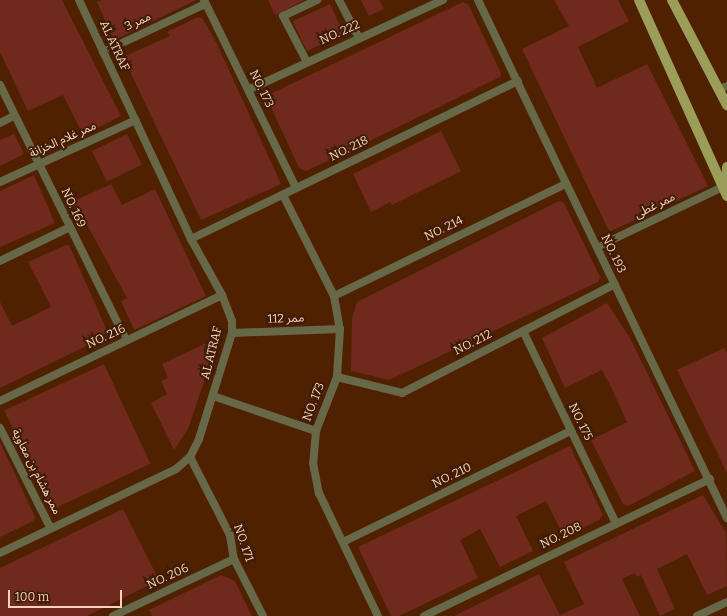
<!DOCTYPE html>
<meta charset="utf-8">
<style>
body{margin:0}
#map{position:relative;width:727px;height:616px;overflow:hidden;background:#502100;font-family:Bitter,"Noto Sans Arabic",serif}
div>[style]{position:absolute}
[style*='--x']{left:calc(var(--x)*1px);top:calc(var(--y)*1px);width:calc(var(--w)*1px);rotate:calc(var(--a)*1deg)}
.building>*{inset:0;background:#70291d;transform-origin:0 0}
.minor>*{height:8px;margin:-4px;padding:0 4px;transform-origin:4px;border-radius:4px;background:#666847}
.major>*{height:10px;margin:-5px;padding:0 5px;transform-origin:5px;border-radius:5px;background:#9a9e59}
span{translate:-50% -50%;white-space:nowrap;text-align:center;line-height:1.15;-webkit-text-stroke:4px #3e1c05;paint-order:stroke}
.street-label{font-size:12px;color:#f8d2bc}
.scale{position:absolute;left:8px;top:590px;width:114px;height:18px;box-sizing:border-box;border:2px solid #f8d2bc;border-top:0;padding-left:5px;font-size:12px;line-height:14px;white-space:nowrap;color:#f8d2bc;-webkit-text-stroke:3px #3e1c05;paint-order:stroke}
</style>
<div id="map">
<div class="building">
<i style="clip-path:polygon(0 0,62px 0,121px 116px,83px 135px,63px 95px,28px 111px,0 52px)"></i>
<i style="clip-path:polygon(102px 0,196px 0,118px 38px,112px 36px,97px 2px)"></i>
<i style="clip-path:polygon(268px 0,305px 0,275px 15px)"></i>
<i style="clip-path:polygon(361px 0,379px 0,384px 9px,369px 16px)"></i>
<i style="clip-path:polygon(554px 0,618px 0,629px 21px,578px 47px,592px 77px,597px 88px,647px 64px,708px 186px,611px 231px,608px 229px,522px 49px,569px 26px)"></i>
<i style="clip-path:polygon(463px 2px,468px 4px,501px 73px,500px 77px,339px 156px,306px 171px,299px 168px,266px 96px)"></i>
<i style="left:330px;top:4px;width:33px;height:41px;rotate:65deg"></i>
<i style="clip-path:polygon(198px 17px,203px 19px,217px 44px,281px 184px,201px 220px,123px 57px,170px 36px,167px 32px)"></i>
<i style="clip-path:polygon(441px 131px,461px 171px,392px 205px,390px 202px,371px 212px,353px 174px)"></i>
<i style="clip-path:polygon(14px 134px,24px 154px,0 166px,0 140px)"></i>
<i style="left:127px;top:134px;width:34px;height:39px;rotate:64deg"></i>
<i style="clip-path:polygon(34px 175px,55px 223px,0 247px,0 191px)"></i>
<i style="clip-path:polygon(111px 184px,122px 205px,155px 189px,206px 296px,134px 330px,121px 301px,127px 298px,74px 201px)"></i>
<i style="clip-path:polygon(559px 201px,564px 203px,600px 277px,598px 282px,389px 380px,351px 371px,352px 318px,357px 302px)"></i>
<i style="clip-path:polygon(66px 245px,69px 245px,109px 335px,0 388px,0 302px,12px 326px,51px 307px,28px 262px)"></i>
<i style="clip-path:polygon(607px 303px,630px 338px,695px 471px,628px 506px,623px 504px,591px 440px,627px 422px,612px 389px,602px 370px,565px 388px,542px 338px)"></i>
<i style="clip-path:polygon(219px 337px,188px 429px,174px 450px,151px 403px,167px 394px,161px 381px,168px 378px,162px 364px)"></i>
<i style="clip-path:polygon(724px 348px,727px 353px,727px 473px,677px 370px)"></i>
<i style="left:104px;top:364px;width:110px;height:110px;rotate:65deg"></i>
<i style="clip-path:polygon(0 442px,35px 517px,33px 521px,0 537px)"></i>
<i style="clip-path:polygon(570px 446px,603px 515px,599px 520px,564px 537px,546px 501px,516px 516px,533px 551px,500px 567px,480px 529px,460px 540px,478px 578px,399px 616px,391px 616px,358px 547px)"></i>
<i style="clip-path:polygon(703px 495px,726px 533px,727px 586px,707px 595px,687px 554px,657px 569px,675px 609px,660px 616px,641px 575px,637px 577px,635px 573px,622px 579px,640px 616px,454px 616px,539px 574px,560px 615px,584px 604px,564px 562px)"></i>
<i style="clip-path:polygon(123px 509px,159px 580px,87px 616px,0 616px,0 568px)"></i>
<i style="clip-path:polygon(221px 575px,235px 581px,252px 616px,152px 616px,149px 610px)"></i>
</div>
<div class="minor">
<i style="--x:204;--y:0;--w:209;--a:63.9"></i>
<i style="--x:339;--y:0;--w:43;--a:62.2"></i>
<i style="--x:478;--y:0;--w:575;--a:64.33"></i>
<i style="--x:103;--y:52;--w:113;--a:-25.2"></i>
<i style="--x:307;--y:62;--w:52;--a:-117.6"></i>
<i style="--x:283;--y:16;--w:38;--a:-25"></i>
<i style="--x:0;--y:85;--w:284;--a:63.7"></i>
<i style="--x:718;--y:89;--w:9;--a:-18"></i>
<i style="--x:248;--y:90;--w:215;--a:-24.8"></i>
<i style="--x:0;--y:123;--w:16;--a:-27"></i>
<i style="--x:0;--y:182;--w:149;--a:-24.5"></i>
<i style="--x:283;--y:195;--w:113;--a:63.2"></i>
<i style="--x:334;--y:296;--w:34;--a:80"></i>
<i style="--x:340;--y:329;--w:48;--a:93.6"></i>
<i style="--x:337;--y:377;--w:58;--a:111.3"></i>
<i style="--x:316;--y:431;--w:32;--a:95"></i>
<i style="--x:313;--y:463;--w:31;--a:79"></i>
<i style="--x:319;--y:493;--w:136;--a:64.4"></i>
<i style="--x:191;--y:239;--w:363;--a:-25.8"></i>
<i style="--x:597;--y:247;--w:140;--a:-25.5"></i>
<i style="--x:0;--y:261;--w:76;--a:-25.9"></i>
<i style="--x:334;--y:296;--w:258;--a:-25.8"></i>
<i style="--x:523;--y:331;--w:213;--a:64.2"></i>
<i style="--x:232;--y:333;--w:108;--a:-2.1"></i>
<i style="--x:337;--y:377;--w:67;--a:13.8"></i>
<i style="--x:402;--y:393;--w:239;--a:-27.1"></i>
<i style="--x:213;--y:396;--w:109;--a:18.8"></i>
<i style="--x:0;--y:401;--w:246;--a:-25.5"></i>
<i style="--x:0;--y:428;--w:111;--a:63.2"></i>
<i style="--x:190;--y:457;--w:88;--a:62.9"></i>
<i style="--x:230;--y:535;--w:24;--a:81"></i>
<i style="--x:234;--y:559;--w:64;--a:63"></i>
<i style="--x:343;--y:542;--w:254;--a:-26"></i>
<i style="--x:0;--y:553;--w:195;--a:-25.5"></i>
<i style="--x:176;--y:469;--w:18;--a:-41"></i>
<i style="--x:190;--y:457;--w:20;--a:-63"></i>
<i style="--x:199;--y:439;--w:111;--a:-72.7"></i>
<i style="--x:232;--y:333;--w:12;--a:-90"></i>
<i style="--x:232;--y:321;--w:28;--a:-111"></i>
<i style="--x:222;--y:295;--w:64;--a:-119"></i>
<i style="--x:191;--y:239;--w:264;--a:-115.1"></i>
<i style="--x:113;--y:616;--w:134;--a:-25.2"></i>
<i style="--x:424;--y:616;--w:317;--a:-25.6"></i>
<i style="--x:697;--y:616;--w:33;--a:-25"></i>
</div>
<div class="major">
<i style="--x:639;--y:0;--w:215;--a:65.8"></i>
<i style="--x:672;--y:0;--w:119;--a:62.4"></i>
<i style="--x:727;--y:167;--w:15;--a:90"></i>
</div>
<div class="street-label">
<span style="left:138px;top:22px;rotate:-25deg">ممر 3</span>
<span style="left:340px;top:33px;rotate:-24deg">NO. 222</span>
<span style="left:114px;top:46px;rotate:65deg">AL ATRAF</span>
<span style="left:261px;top:89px;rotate:64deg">NO. 173</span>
<span style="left:63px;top:140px;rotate:-24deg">ممر غلام الخزانة</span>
<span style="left:349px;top:149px;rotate:-26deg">NO. 218</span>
<span style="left:655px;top:206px;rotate:-26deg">ممر غطى</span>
<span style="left:73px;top:208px;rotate:65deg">NO. 169</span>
<span style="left:444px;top:229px;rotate:-26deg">NO. 214</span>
<span style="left:613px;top:254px;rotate:64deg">NO. 193</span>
<span style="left:286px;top:319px;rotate:-2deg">ممر 112</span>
<span style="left:106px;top:337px;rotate:-25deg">NO. 216</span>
<span style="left:473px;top:343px;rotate:-27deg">NO. 212</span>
<span style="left:212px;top:353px;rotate:-76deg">AL ATRAF</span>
<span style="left:314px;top:402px;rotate:-69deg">NO. 173</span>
<span style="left:580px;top:422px;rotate:64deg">NO. 175</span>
<span style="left:36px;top:472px;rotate:63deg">ممر هشام بن معاوية</span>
<span style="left:452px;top:476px;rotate:-26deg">NO. 210</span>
<span style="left:561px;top:536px;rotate:-26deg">NO. 208</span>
<span style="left:243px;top:543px;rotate:71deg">NO. 171</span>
<span style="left:168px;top:577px;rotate:-25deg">NO. 206</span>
</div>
<div class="scale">100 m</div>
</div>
